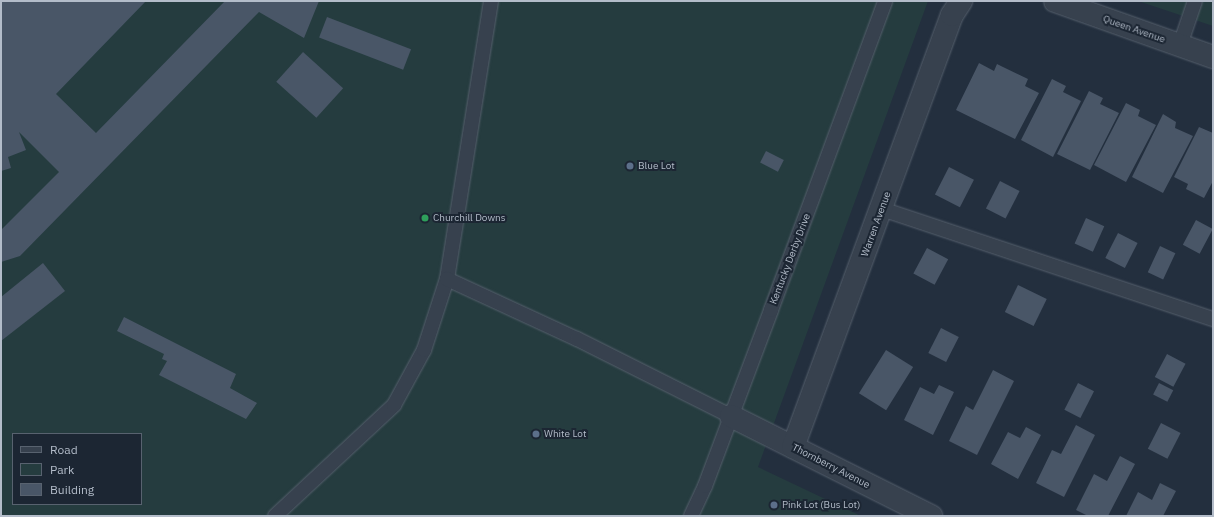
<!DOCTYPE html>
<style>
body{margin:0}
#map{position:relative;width:1214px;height:517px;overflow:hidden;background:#232f3e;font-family:"IBM Plex Sans",sans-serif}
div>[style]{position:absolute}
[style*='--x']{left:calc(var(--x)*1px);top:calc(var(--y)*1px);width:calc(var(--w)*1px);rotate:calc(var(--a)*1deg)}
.green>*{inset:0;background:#253c3f}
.building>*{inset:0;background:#495667;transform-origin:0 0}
.roads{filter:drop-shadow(0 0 1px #555f6c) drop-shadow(0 0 1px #555f6c)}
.service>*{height:14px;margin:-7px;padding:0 7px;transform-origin:7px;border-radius:7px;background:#37414e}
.minor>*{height:22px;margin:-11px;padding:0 11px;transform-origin:11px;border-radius:11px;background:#37414e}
.dots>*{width:11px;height:11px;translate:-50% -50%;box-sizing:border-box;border:2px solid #1c2633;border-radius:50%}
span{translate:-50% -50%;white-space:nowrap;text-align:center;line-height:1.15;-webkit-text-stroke:4px #1c2633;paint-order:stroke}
.street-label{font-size:10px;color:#b3bcc9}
.poi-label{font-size:10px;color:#b3bcc9}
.left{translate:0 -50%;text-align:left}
.frame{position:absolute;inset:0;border:2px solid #b3bcc9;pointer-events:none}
.legend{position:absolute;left:12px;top:433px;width:130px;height:72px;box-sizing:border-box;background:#1c2633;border:1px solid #58626f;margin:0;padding:5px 7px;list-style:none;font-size:12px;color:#b3bcc9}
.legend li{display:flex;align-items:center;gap:8px;height:20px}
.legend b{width:20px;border:1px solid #58626f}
</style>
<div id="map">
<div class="green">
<i style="clip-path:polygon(evenodd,1px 1px,928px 1px,758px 467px,861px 516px,1px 516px,1px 1px,13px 434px,141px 434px,141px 504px,13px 504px,13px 434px)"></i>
<i style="clip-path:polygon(1138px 1px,1213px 1px,1213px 26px)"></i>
</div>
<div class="building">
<i style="clip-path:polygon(1px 1px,146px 1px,56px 94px,96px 133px,225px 1px,319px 1px,304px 38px,259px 12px,20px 256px,1px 262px,1px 230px,59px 172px,19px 132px,26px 150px,8px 157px,11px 168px,1px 171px)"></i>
<i style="left:327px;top:17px;width:90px;height:22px;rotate:21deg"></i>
<i style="left:303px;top:52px;width:54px;height:40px;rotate:42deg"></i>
<i style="clip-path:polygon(979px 63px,994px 71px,997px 64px,1003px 67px,1028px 79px,1025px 86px,1039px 93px,1015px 139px,956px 110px)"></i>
<i style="clip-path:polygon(1052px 79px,1066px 86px,1063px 92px,1081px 101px,1053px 157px,1021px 140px)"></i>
<i style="clip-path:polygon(1089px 91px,1103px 98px,1100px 104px,1119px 113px,1090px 170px,1057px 154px)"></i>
<i style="clip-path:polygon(1126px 103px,1140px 110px,1138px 116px,1156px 125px,1126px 182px,1094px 165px)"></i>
<i style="clip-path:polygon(1163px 114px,1176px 122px,1175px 128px,1193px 136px,1163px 193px,1132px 177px)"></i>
<i style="clip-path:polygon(1199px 127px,1213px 133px,1213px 181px,1204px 198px,1186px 189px,1188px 184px,1174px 177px)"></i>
<i style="left:766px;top:151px;width:20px;height:13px;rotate:27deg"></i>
<i style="left:949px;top:167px;width:28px;height:31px;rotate:27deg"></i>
<i style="left:1000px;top:181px;width:22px;height:31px;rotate:27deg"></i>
<i style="left:1086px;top:218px;width:20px;height:28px;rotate:24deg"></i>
<i style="left:1196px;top:220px;width:19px;height:28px;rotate:28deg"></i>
<i style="left:1118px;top:233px;width:22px;height:28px;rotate:27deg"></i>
<i style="left:1160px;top:246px;width:17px;height:29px;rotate:25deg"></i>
<i style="left:927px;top:248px;width:24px;height:29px;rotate:28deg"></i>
<i style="clip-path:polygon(43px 263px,65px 291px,1px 341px,1px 297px)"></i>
<i style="left:1018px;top:285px;width:32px;height:30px;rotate:26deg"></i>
<i style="clip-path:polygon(124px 317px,236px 374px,230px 388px,257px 403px,246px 419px,159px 375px,167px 361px,162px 359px,164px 354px,117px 331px)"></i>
<i style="left:941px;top:328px;width:20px;height:28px;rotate:27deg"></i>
<i style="left:886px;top:350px;width:32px;height:51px;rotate:32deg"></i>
<i style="left:1167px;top:354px;width:21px;height:26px;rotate:28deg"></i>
<i style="clip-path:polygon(993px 370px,1014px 381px,977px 455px,949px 441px,966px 406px,973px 410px)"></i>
<i style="left:1078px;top:383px;width:18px;height:30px;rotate:27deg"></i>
<i style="left:1159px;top:383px;width:16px;height:13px;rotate:27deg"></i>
<i style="clip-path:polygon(939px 385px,954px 392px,933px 435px,904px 420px,920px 387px,934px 394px)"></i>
<i style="left:1161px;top:423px;width:22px;height:29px;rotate:27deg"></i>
<i style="clip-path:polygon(1076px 425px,1095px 435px,1064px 497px,1036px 483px,1052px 450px,1061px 454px)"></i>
<i style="clip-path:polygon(1026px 427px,1041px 435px,1018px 479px,991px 464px,1008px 432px,1020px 438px)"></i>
<i style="clip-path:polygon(1120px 456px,1135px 464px,1108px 516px,1088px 516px,1076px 510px,1094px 474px,1107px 481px)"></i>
<i style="clip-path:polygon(1160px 483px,1176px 491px,1163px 516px,1126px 516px,1138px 492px,1152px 500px)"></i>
</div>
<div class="roads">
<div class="service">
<i style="--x:1180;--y:45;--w:46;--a:-71.2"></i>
<i style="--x:882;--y:209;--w:349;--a:18.4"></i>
<i style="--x:447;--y:279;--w:281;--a:-81"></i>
<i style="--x:275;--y:516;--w:163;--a:-43"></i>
<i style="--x:394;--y:405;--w:63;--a:-61.4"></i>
<i style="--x:424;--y:350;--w:75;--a:-72.1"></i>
<i style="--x:447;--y:279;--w:143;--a:24.8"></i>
<i style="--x:577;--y:339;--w:172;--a:26.6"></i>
<i style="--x:691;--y:516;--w:33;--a:-65"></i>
<i style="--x:705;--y:486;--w:188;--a:-69.4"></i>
<i style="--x:771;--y:310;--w:329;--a:-69.7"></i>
</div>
<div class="minor">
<i style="--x:1055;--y:1;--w:168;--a:19.5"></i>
<i style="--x:731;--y:416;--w:224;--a:26.6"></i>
<i style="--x:793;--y:447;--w:460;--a:-69.8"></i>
<i style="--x:952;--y:15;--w:17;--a:-57"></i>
</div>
</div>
<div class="dots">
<i style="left:630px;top:166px;background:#5c6f8a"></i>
<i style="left:425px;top:218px;background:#2e9e5b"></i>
<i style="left:536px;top:434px;background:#5c6f8a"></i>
<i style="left:774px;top:505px;background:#5c6f8a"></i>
</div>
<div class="street-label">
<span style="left:1134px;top:29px;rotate:19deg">Queen Avenue</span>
<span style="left:876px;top:224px;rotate:-70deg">Warren Avenue</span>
<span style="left:790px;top:259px;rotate:-69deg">Kentucky Derby Drive</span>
<span style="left:831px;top:466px;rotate:27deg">Thornberry Avenue</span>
</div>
<div class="poi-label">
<span class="left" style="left:638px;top:166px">Blue Lot</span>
<span class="left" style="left:433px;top:218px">Churchill Downs</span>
<span class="left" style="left:544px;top:434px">White Lot</span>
<span class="left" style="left:782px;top:505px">Pink Lot (Bus Lot)</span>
</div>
<div class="frame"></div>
<ul class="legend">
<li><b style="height:5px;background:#37414e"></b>Road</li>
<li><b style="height:11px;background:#253c3f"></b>Park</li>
<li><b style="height:11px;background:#495667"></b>Building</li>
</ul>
</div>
